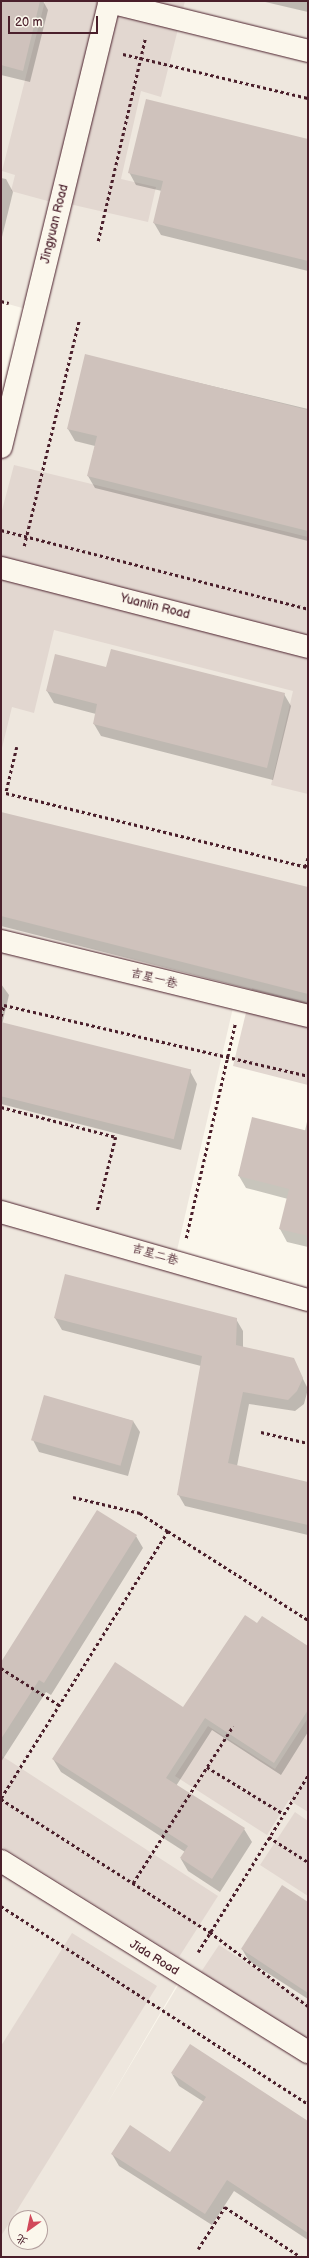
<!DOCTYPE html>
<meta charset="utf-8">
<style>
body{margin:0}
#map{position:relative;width:309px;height:2258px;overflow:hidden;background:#fbf7ec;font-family:"Balsamiq Sans","LXGW WenKai TC",sans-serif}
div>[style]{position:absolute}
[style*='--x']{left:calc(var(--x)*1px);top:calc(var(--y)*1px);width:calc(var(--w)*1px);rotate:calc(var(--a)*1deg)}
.built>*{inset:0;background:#eee7de}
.green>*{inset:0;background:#e2d7d0}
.shadow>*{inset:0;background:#0003}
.building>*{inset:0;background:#cfc2bc;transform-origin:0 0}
.path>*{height:2.5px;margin-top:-1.25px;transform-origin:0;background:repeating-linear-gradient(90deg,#4a1f2b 0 3px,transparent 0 6px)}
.roads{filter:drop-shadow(0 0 1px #4a1f2b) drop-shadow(0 0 1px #4a1f2b)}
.minor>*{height:22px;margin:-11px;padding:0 11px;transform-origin:11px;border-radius:11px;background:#fbf7ec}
.major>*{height:22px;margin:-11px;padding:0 11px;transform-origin:11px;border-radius:11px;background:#fbf7ec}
span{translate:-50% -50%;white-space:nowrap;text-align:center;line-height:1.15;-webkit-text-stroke:3px #fbf7ec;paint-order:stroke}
.street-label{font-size:12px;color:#4a1f2b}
.frame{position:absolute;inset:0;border:2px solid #4a1f2b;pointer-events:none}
.north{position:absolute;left:8px;top:2210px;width:40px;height:40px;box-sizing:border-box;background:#fbf7ec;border:1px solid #b4a19f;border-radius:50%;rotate:213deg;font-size:11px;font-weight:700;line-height:16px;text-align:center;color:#4a1f2b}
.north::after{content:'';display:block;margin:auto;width:14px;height:18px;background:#d1495b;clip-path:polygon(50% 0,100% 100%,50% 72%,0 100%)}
.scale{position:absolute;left:8px;top:16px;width:90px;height:18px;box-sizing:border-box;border:2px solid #4a1f2b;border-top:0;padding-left:5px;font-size:12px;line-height:14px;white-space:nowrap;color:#4a1f2b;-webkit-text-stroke:3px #fbf7ec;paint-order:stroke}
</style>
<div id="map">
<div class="built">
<i style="clip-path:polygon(1px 1px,308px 1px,308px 645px,1px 568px,1px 446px,33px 311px,1px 302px)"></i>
<i style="clip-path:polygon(1px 569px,308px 647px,308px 1016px,1px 940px)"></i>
<i style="clip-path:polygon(1px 941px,235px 999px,175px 1259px,1px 1211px)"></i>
<i style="clip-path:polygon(1px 1212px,308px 1300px,308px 2051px,1px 1861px)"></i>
<i style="clip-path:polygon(evenodd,1px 1862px,182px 1976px,104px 2109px,183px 1977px,308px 2053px,308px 2257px,1px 2257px,1px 1862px,16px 2218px,40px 2218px,40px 2242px,16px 2242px,16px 2218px)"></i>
</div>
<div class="green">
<i style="clip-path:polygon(45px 1px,102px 1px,55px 203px,11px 191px,15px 175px,2px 171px)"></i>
<i style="clip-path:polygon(113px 1px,185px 1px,161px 97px,141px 91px,121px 179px,156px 187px,148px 222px,65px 203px)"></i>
<i style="clip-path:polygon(14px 465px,308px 537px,308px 638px,1px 559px,1px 514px)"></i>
<i style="clip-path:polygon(1px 573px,308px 657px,308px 794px,271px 785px,293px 691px,54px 630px,34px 713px,12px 707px,1px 752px)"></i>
<i style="clip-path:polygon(252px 988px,308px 1002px,308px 1085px,233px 1066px)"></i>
<i style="clip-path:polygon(308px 1718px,308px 1812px,289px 1800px,267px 1835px,175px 1776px,208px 1726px,275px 1769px)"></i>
<i style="clip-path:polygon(2px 1756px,218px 1896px,179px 1957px,1px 1846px)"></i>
<i style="clip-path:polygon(295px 1812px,308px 1821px,308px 1896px,260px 1865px)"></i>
<i style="clip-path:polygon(72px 1933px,157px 1986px,1px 2236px,1px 2046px)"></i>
<i style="clip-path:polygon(219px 1945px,308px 2003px,308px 2039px,201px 1972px)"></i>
</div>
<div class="shadow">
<i style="clip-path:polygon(1px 1px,43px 1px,48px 10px,30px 82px,1px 75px)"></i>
<i style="clip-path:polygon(261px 1px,308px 1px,308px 12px)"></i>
<i style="clip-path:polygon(308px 140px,308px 271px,161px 235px,154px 223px,162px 191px,136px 185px,129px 172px)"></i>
<i style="clip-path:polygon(1px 178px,6px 179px,13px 192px,1px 241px)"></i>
<i style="clip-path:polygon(86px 356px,308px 409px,308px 541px,95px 488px,88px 476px,95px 446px,75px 441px,68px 429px)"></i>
<i style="clip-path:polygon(107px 668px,284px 694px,291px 706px,273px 780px,101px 736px,94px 724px,96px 714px,54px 703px,47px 691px)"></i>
<i style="clip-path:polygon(1px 813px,308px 888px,308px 1004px,1px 926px)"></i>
<i style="clip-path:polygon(1px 984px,9px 995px,1px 1029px)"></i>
<i style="clip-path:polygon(1px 1058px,190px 1071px,197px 1084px,181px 1150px,1px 1104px)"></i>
<i style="clip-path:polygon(308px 1117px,308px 1247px,287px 1242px,280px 1229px,288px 1199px,246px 1188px,239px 1176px,305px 1131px)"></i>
<i style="clip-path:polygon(55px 1318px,236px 1319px,243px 1331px,243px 1348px,293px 1359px,308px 1389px,304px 1404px,295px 1411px,249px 1404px,237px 1466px,308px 1483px,308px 1535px,185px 1506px,178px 1494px,201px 1366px,62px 1330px)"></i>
<i style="clip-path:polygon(44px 1397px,133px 1421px,140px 1432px,128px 1476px,39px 1452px,33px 1440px)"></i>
<i style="clip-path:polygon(136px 1536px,143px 1548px,51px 1695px,46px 1692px,1px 1762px,1px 1664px)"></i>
<i style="clip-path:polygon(258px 1625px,308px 1647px,308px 1732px,281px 1775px,212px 1730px,176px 1786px,244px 1829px,252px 1842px,220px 1892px,188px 1871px,181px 1859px,185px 1852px,61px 1772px,53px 1759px,184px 1709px)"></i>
<i style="clip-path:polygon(308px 1903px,308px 1999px,249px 1961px,242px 1949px)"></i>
<i style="clip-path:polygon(172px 2074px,308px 2122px,308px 2240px,234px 2191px,212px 2225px,119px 2166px,112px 2154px,170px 2153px,204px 2102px,179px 2086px)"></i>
</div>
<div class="building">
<i style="clip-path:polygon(1px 1px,40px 1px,23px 71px,1px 65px)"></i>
<i style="clip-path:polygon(146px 99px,308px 139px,308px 261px,153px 223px,163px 181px,128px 173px)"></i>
<i style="clip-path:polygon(85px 354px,308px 410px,308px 531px,87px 476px,97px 436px,67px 429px)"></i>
<i style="clip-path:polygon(111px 649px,285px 693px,267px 768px,93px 724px,97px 704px,46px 691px,55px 654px,106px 667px)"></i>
<i style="clip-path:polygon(1px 812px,308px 887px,308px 994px,1px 916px)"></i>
<i style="left:1px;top:1022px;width:196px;height:72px;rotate:14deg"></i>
<i style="clip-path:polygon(252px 1117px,308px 1131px,308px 1236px,279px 1229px,289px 1189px,238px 1176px)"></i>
<i style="clip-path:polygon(65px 1274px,237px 1318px,236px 1345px,294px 1358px,303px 1378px,297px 1391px,288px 1400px,243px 1392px,228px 1463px,308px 1482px,308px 1525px,177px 1495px,202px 1356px,54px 1318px)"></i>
<i style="left:44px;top:1395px;width:93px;height:47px;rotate:16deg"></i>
<i style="clip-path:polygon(97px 1510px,137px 1535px,44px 1683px,39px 1680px,1px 1739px,1px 1662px)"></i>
<i style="clip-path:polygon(245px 1615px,257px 1623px,262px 1616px,308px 1646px,308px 1710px,274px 1763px,205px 1718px,166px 1778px,245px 1828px,212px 1879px,180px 1858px,188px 1846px,52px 1759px,115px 1662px,183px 1707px)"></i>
<i style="clip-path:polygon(282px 1885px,308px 1902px,308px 1993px,241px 1949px)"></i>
<i style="clip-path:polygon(190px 2044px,308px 2121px,308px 2233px,227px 2180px,205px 2214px,111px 2154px,130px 2125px,170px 2152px,206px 2097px,171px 2073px)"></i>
</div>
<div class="path">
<i style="--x:123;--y:54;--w:190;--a:13.4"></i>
<i style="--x:98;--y:241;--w:207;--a:-76.9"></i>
<i style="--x:1;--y:301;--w:8;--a:14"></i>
<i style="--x:1;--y:530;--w:317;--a:14.4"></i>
<i style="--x:24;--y:546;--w:232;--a:-76.3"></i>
<i style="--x:17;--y:747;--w:47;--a:103.4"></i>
<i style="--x:6;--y:793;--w:311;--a:13.8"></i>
<i style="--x:305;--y:867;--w:10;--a:-73"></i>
<i style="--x:1;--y:1016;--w:11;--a:-75"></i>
<i style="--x:4;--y:1005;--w:312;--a:13.1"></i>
<i style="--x:1;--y:1107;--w:119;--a:14.6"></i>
<i style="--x:116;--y:1137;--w:77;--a:104.2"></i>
<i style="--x:186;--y:1238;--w:220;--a:-77.1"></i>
<i style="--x:261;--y:1432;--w:48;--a:13.2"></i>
<i style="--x:73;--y:1497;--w:69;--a:13.4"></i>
<i style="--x:140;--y:1513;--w:33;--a:33"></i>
<i style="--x:1;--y:1668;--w:69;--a:32.5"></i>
<i style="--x:207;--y:1767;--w:90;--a:31.4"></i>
<i style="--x:1;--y:1798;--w:315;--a:-58"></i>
<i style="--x:168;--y:1531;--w:166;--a:32.4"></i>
<i style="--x:1;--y:1799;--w:248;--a:32.5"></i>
<i style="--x:210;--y:1932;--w:123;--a:37.1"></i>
<i style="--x:269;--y:1837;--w:46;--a:32.7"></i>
<i style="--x:133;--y:1883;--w:186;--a:-57.5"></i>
<i style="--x:1;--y:1906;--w:365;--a:32.8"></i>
<i style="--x:198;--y:1952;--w:208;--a:-58.1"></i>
<i style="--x:198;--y:2249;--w:50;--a:-57.3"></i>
<i style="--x:225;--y:2207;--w:91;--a:33.3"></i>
</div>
<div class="roads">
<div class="minor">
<i style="--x:109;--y:2;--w:205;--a:13.8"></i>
<i style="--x:1;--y:447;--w:459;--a:-76.3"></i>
<i style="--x:1;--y:568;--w:317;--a:14.4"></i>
<i style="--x:1;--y:941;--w:316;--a:13.7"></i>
<i style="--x:1;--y:1212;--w:319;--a:16"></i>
</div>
<div class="major">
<i style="--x:1;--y:1861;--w:362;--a:31.9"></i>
</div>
</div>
<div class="street-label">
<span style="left:55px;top:224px;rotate:-76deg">Jingyuan Road</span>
<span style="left:155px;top:607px;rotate:14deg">Yuanlin Road</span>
<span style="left:154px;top:979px;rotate:14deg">吉星一巷</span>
<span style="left:155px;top:1255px;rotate:16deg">吉星二巷</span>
<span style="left:154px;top:1958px;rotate:32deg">Jida Road</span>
</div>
<div class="frame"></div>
<div class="north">北</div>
<div class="scale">20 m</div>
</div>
